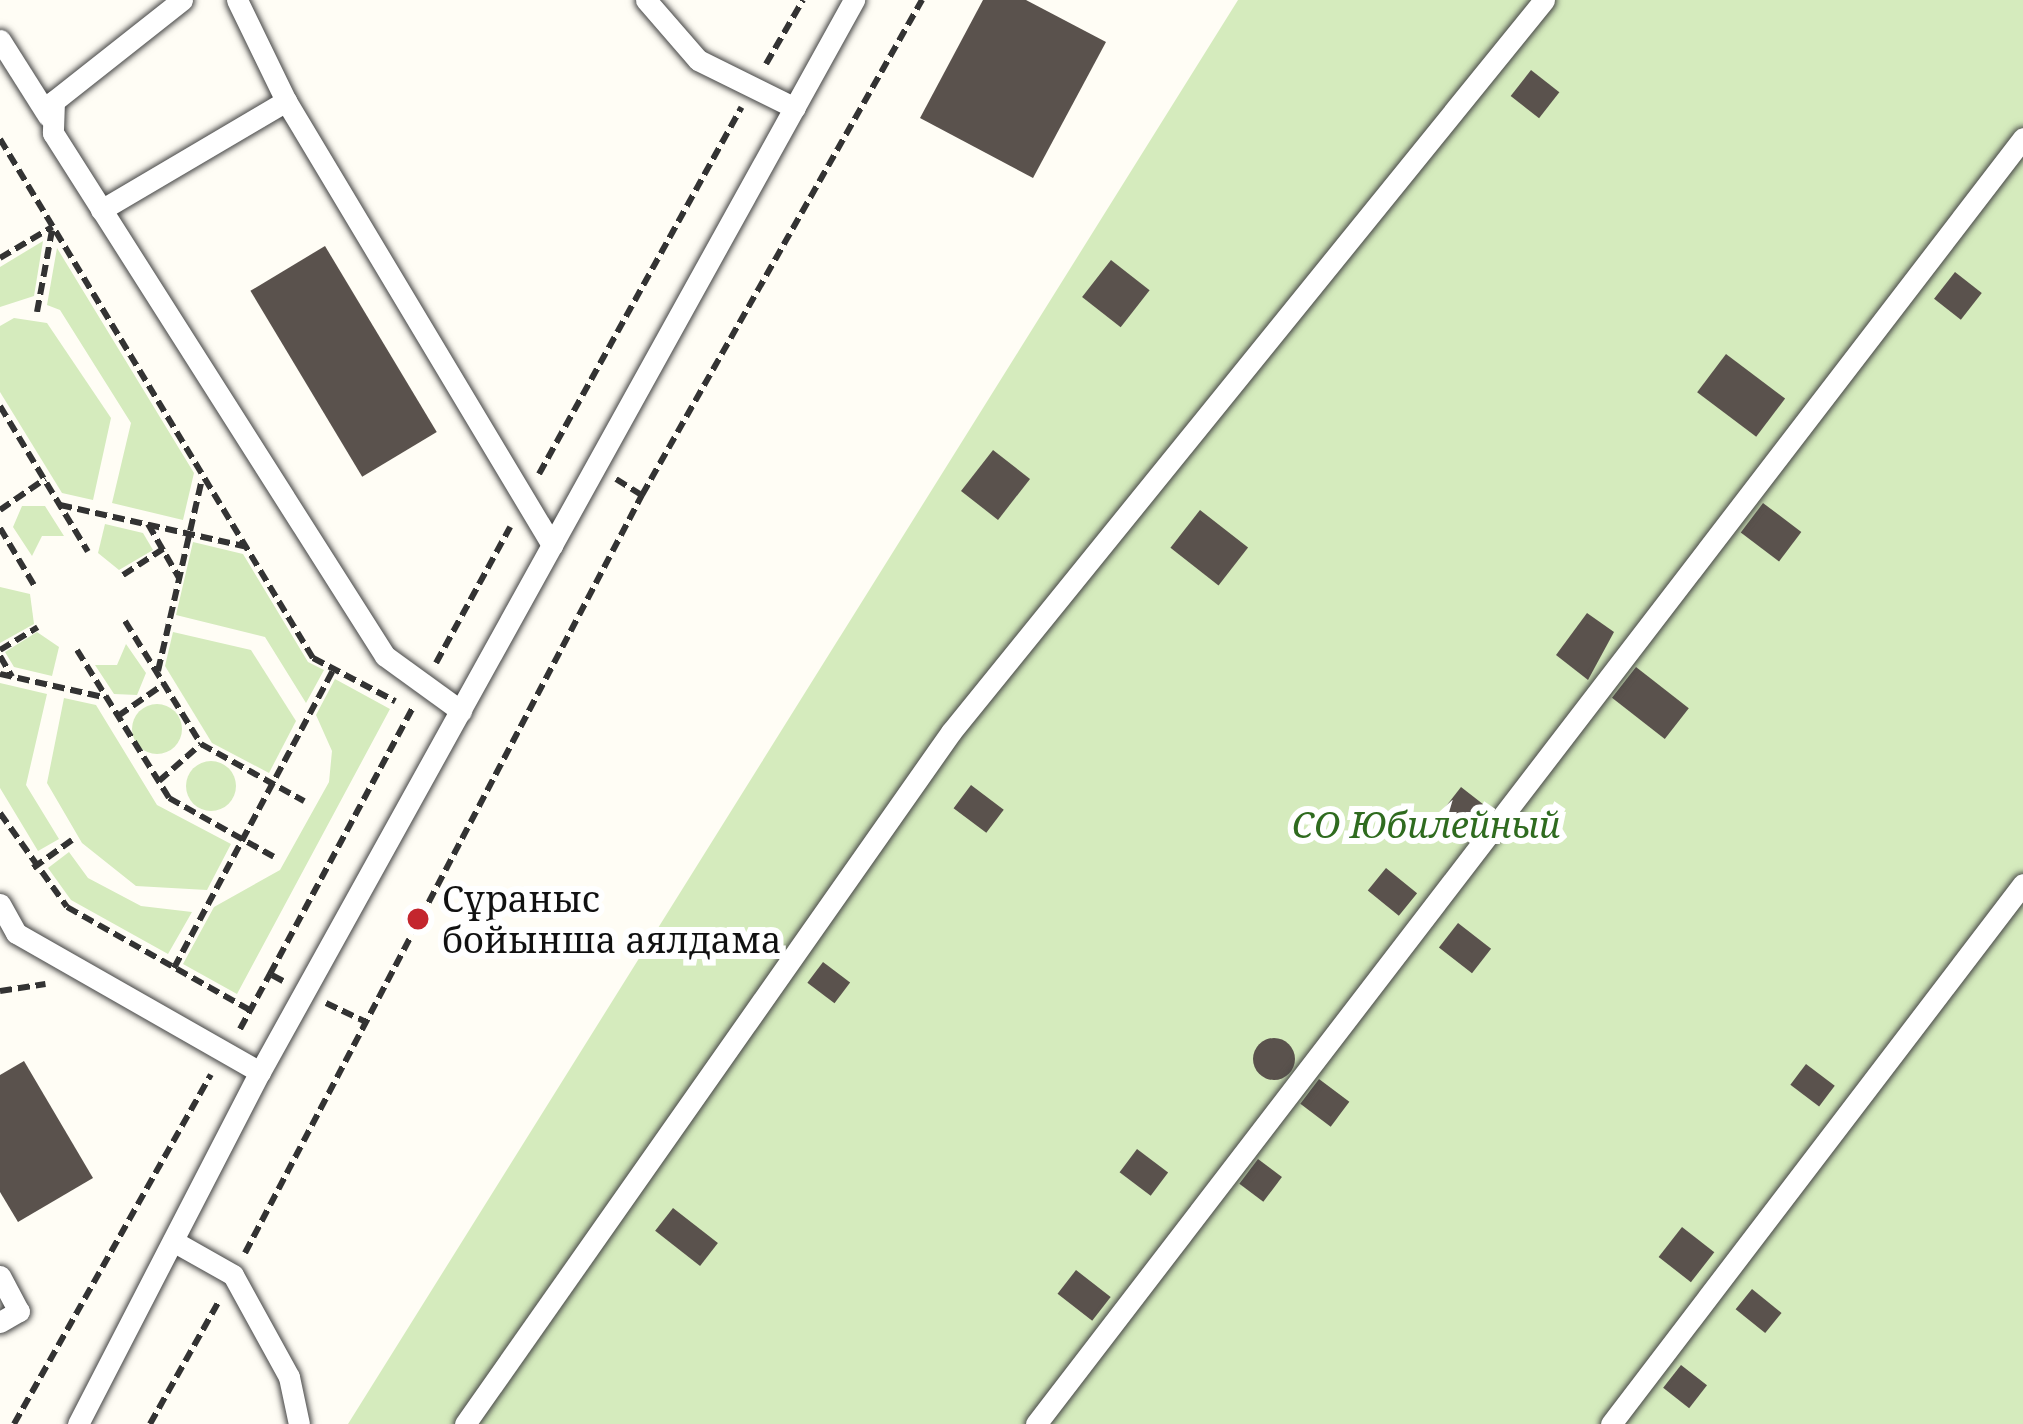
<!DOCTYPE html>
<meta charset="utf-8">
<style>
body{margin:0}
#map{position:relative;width:2023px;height:1424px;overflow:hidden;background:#fffdf5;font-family:"Noto Serif",serif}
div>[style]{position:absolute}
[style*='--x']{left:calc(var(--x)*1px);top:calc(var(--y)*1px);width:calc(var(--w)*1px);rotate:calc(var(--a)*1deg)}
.green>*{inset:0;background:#d5ebbd}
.round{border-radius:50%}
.building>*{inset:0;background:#5a524d;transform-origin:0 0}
.path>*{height:6px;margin-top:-3px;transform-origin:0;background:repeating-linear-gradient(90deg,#333 0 12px,transparent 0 18px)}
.roads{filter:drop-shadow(0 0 3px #444) drop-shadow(0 0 3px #444)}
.service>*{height:21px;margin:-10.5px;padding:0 10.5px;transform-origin:10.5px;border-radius:10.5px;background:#fff}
.dots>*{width:33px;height:33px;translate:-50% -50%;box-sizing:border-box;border:6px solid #fff;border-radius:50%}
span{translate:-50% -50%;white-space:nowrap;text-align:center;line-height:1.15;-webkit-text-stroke:12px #fff;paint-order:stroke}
.park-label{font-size:36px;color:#2f6b1f;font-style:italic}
.poi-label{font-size:36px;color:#111}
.left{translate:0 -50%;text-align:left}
</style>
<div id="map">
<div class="green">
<i style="clip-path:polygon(1238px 0,2023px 0,2023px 1424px,348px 1424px)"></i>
<i style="clip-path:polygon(43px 241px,34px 296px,0 307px,0 267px)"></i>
<i style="clip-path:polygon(57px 248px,194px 473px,183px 520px,112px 503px,131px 423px,60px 310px,47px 305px)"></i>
<i style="clip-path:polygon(14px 318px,47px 323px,111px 418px,93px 500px,62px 493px,0 392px,0 326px)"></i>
<i style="clip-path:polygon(22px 506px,45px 506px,64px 536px,42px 536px,32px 556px,13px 527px)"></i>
<i style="clip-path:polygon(105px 524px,143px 533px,153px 550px,119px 570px,98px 553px)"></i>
<i style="clip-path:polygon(193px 542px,243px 554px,308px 662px,324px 670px,306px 703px,265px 637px,176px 615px)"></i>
<i style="clip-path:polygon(0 587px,30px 594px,34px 624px,0 643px)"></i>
<i style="clip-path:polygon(37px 632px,59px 647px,52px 676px,14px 667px,5px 652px)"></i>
<i style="clip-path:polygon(173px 632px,251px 650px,296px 721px,269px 773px,212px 743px,165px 666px)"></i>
<i style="clip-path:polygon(126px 644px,146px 673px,137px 695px,114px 694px,95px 665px,117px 665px)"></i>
<i style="clip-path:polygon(335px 679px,390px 709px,237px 994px,183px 964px,214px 907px,280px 870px,329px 782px,332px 751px,316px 715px)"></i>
<i style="clip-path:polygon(0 683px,47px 694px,26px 785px,59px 839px,38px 851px,0 788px)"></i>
<i style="clip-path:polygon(64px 698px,96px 705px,157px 805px,231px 844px,207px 890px,136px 886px,82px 843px,47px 783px)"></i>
<i class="round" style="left:132px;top:704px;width:50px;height:50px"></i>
<i class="round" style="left:186px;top:761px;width:50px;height:50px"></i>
<i style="clip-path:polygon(69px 852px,88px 878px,141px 906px,192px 912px,168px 954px,71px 900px,48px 868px)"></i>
</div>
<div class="building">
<i style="clip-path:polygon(983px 0,1026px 0,1106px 42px,1033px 178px,920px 118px)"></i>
<i style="left:1531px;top:70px;width:36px;height:33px;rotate:38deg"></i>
<i style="left:325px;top:246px;width:217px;height:87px;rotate:59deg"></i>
<i style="left:1111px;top:260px;width:49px;height:47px;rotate:38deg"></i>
<i style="left:1955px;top:272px;width:34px;height:34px;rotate:38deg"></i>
<i style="left:1726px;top:354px;width:74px;height:48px;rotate:37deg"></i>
<i style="left:993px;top:450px;width:47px;height:52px;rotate:38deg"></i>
<i style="left:1763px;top:503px;width:48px;height:37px;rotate:37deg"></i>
<i style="left:1200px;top:510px;width:61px;height:48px;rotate:38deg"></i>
<i style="clip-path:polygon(1587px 613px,1614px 632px,1588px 680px,1556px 655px)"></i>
<i style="left:1636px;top:667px;width:67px;height:39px;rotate:38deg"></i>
<i style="left:971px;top:785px;width:41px;height:29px;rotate:37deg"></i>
<i style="left:1461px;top:787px;width:31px;height:32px;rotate:38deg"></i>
<i style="left:1386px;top:868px;width:40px;height:29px;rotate:39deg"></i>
<i style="left:1458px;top:923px;width:42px;height:31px;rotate:38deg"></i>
<i style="left:823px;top:962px;width:34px;height:26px;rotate:37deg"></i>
<i class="round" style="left:1253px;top:1038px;width:42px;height:42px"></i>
<i style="clip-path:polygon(24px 1061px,93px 1178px,18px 1222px,0 1192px,0 1075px)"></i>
<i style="left:1806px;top:1064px;width:36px;height:26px;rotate:37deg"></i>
<i style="left:1319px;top:1079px;width:38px;height:31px;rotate:37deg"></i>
<i style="left:1137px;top:1149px;width:39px;height:29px;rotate:37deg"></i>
<i style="left:1258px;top:1159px;width:30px;height:31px;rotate:37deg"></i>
<i style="left:673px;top:1208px;width:57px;height:29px;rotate:38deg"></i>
<i style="left:1682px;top:1227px;width:41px;height:38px;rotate:38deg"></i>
<i style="left:1076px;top:1270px;width:44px;height:30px;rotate:38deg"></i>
<i style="left:1752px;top:1289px;width:38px;height:26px;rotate:39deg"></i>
<i style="left:1681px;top:1365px;width:33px;height:29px;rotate:38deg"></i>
</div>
<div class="path">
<i style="--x:766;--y:64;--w:74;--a:-60"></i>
<i style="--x:0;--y:139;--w:606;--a:58.91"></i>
<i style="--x:313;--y:658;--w:93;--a:27.7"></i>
<i style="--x:0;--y:258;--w:61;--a:-30.8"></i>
<i style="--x:37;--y:312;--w:83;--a:-79.6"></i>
<i style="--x:0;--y:406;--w:170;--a:58.9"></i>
<i style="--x:539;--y:474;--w:419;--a:-61.1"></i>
<i style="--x:616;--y:479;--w:31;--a:32"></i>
<i style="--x:60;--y:505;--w:189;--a:12.6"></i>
<i style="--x:0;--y:510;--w:55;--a:-34.6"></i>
<i style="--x:148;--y:524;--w:62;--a:60.1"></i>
<i style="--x:0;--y:528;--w:66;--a:59.2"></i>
<i style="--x:123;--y:575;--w:48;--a:-33"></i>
<i style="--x:125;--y:621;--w:145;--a:58.3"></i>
<i style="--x:201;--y:744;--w:118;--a:29"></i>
<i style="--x:0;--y:650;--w:44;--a:-31.2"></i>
<i style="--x:77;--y:650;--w:174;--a:58.1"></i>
<i style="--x:169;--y:798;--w:120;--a:29.3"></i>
<i style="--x:0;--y:656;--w:24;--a:60"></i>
<i style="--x:436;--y:663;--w:155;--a:-61.4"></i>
<i style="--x:158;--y:671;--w:197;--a:-77.1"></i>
<i style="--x:0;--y:674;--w:110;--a:12.6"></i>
<i style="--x:118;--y:716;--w:56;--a:-34.8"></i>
<i style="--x:159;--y:781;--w:56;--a:-41.4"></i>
<i style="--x:0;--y:813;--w:115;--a:54.5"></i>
<i style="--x:67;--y:907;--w:210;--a:29.4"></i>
<i style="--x:33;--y:868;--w:48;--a:-35.7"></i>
<i style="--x:174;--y:968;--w:338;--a:-61.9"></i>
<i style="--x:283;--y:981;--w:15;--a:-152"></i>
<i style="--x:270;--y:974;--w:301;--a:-61.8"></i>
<i style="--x:0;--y:991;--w:46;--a:-8.8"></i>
<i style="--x:326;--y:1003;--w:44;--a:25.4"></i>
<i style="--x:240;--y:1029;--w:63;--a:-61.4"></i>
<i style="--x:245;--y:1253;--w:856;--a:-62.36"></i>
<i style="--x:642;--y:495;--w:569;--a:-60.51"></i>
<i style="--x:14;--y:1424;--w:401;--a:-60.6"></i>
<i style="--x:150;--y:1424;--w:141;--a:-60.7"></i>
</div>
<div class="roads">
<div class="service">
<i style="--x:182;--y:0;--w:163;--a:141.7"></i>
<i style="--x:54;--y:101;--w:32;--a:92"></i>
<i style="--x:53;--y:133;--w:619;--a:57.59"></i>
<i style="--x:385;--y:656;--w:94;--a:35.9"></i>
<i style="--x:237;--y:0;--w:112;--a:64.1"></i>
<i style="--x:286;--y:101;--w:518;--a:59.07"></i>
<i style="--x:646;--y:0;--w:79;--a:49.1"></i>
<i style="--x:698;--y:60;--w:108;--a:26.3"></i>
<i style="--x:0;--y:40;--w:90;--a:57.7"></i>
<i style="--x:101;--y:210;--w:215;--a:-30.5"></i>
<i style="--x:0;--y:904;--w:33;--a:61"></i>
<i style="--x:16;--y:933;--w:281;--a:29.7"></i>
<i style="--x:173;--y:1241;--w:69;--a:29.5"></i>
<i style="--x:233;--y:1275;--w:116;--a:61.2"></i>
<i style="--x:289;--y:1377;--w:48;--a:78"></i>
<i style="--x:0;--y:1276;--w:40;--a:62"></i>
<i style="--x:19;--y:1311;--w:22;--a:150"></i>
<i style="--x:78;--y:1424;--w:396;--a:-62.7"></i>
<i style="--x:260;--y:1072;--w:1226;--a:-61.01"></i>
<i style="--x:465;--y:1424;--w:846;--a:-54.92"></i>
<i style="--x:951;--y:732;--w:942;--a:-50.99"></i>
<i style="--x:1036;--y:1424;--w:1621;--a:-52.49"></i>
<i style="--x:1611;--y:1424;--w:679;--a:-52.66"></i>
</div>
</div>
<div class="dots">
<i style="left:418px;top:919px;background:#c4262e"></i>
</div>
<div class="park-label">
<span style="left:1426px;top:825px">СО Юбилейный</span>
</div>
<div class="poi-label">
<span class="left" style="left:442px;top:919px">Сұраныс<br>бойынша аялдама</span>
</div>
</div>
